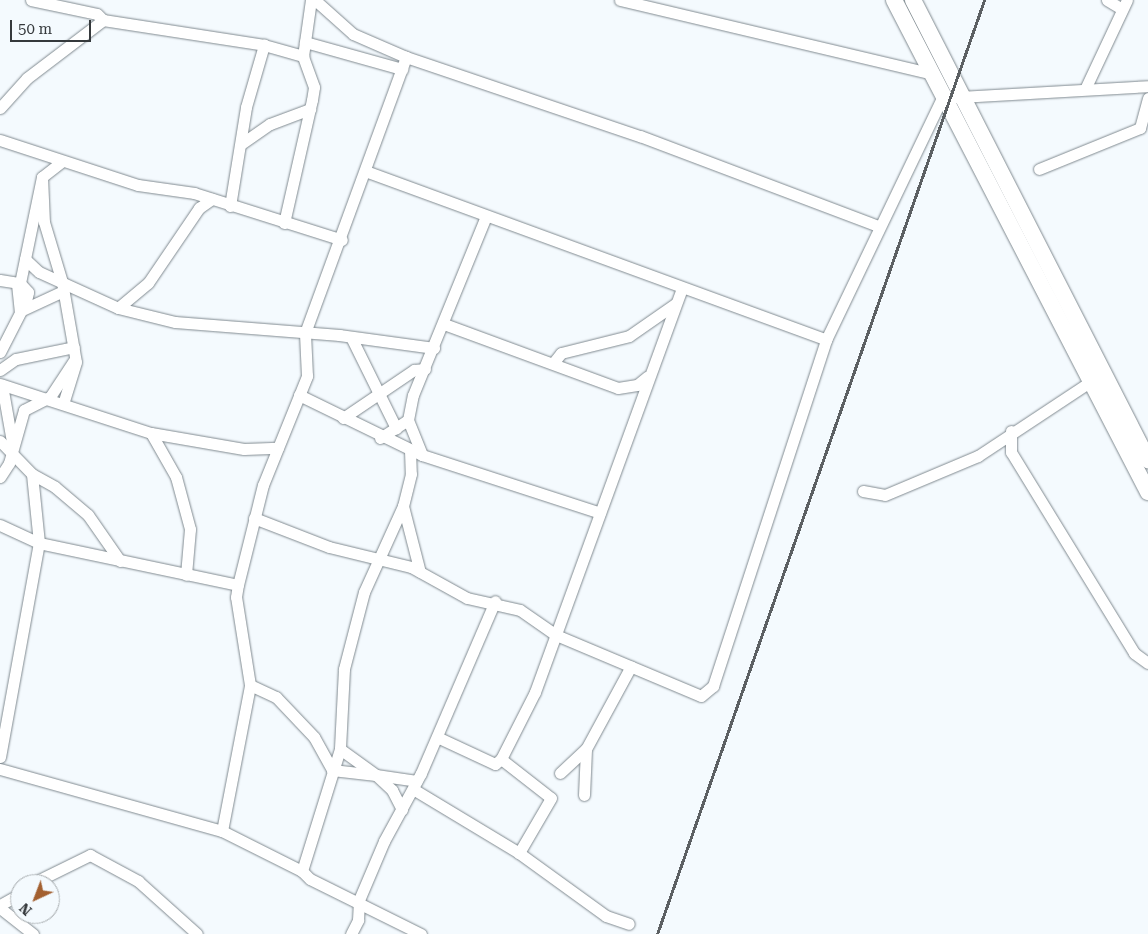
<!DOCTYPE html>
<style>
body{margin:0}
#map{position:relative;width:1148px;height:934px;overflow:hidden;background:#f4fafe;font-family:"Roboto Serif",serif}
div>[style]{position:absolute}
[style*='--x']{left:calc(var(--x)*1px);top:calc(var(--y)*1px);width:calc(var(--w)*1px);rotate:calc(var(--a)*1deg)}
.roads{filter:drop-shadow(0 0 1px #808a90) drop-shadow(0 0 1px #808a90)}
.minor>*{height:11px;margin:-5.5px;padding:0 5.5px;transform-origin:5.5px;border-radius:5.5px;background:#fff}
.highway>*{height:16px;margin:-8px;padding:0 8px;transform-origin:8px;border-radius:8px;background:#fff}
.rail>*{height:3px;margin:-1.5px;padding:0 1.5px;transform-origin:1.5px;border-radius:1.5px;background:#5c6063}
span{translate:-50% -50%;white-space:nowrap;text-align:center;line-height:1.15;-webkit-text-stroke:4px #f4fafe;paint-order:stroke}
.north{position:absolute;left:10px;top:874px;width:50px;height:50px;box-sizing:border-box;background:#f4fafe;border:1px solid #a8adb0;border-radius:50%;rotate:223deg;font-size:14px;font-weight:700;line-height:20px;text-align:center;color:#35393c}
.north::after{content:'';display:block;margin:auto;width:18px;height:22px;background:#a36030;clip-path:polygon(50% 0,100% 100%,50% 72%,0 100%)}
.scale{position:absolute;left:10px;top:20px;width:81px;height:22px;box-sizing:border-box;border:2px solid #35393c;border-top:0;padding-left:6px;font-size:15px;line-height:18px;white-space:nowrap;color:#35393c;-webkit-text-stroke:4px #f4fafe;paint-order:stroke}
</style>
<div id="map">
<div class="roads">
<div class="minor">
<i style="--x:31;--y:0;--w:67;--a:12"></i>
<i style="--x:97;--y:14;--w:8;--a:45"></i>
<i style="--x:103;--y:20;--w:163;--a:8.8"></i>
<i style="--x:264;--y:45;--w:41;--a:15.8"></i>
<i style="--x:315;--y:0;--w:51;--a:41.8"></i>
<i style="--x:353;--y:34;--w:58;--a:23.5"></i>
<i style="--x:406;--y:57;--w:247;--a:18.7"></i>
<i style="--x:640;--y:136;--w:254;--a:20.7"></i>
<i style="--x:620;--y:0;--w:318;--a:13.3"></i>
<i style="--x:1107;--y:0;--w:17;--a:31"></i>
<i style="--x:305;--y:42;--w:101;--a:15.6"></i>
<i style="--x:1086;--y:87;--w:96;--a:-64.8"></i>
<i style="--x:0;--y:108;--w:40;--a:-48"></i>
<i style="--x:27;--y:78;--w:96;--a:-37.3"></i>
<i style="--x:0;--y:140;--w:145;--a:18.1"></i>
<i style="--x:138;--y:185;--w:57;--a:8.1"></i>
<i style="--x:194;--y:193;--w:155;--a:17.6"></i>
<i style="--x:241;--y:144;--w:35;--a:-35"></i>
<i style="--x:270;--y:124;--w:43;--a:-20.6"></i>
<i style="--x:1039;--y:169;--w:109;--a:-22.1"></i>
<i style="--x:1140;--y:128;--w:31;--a:-75"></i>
<i style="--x:368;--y:172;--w:488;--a:20.1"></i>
<i style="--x:42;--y:177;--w:45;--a:87.5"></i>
<i style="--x:44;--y:222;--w:63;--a:73.3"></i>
<i style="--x:62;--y:282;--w:81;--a:80.1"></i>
<i style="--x:76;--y:362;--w:44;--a:107.2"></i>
<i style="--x:230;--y:206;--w:100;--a:-80.8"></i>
<i style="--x:246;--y:107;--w:65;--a:-73.8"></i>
<i style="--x:284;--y:223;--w:126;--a:-77.2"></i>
<i style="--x:312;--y:100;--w:13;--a:-81"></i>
<i style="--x:314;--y:87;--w:33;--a:-110"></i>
<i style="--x:303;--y:56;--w:57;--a:-81.9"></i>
<i style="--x:25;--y:259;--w:19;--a:43"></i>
<i style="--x:39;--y:272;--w:87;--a:24.5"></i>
<i style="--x:118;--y:308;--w:59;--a:13.8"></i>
<i style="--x:175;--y:322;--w:165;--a:4.5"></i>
<i style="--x:339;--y:335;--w:96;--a:7.8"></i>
<i style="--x:0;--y:280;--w:20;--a:9"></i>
<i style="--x:17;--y:284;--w:27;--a:84"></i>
<i style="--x:20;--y:311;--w:47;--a:-24.9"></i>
<i style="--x:118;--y:308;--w:39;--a:-40"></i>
<i style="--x:148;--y:283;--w:91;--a:-55.8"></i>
<i style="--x:199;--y:208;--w:16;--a:-35"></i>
<i style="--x:444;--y:324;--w:185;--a:20.2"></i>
<i style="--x:618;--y:388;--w:19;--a:-9"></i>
<i style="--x:637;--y:385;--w:13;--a:-39"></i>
<i style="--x:351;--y:337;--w:102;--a:63.7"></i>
<i style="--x:0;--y:352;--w:57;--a:-63"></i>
<i style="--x:26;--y:301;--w:9;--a:-77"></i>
<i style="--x:28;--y:292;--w:12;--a:-132"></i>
<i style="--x:20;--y:283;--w:108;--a:-78.3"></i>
<i style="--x:42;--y:177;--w:24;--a:-38"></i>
<i style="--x:554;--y:362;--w:11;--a:-52"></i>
<i style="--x:561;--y:353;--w:70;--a:-14"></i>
<i style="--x:629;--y:336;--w:56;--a:-34.8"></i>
<i style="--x:0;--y:370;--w:19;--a:-35"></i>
<i style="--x:16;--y:359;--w:59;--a:-11.7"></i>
<i style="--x:0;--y:384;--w:159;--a:18"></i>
<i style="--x:151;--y:433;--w:94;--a:9.8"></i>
<i style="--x:244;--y:449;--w:34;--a:-2"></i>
<i style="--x:2;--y:385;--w:58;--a:80"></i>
<i style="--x:299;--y:395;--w:137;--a:26"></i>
<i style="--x:422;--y:455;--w:187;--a:18"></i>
<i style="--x:343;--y:418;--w:86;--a:-34.1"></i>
<i style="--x:414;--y:370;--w:11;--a:-5"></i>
<i style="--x:408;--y:420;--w:38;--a:68"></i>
<i style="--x:1011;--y:431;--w:21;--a:90"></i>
<i style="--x:1011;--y:452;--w:236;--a:58.5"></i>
<i style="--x:1134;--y:653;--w:17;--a:36"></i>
<i style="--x:151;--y:433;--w:51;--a:60.4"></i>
<i style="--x:176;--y:477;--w:54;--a:74.9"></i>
<i style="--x:190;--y:529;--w:46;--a:95"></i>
<i style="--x:380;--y:438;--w:33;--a:-33"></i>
<i style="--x:408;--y:420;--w:25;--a:-79"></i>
<i style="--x:413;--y:395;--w:193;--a:-67.8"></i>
<i style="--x:0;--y:441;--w:46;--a:45.9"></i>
<i style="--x:32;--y:474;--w:26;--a:29"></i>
<i style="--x:55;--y:487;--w:43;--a:40.3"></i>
<i style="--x:88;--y:515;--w:56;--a:55.2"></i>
<i style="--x:410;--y:450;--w:24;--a:88"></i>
<i style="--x:411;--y:474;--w:33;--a:104"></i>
<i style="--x:403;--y:506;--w:94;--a:114.4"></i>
<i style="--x:364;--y:592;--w:80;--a:104.6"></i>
<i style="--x:344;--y:669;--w:80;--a:92.9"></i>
<i style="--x:340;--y:749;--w:128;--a:107.3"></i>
<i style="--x:302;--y:871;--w:11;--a:45"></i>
<i style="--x:310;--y:879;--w:124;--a:26.4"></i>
<i style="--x:0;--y:477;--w:17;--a:-57"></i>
<i style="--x:9;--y:463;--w:55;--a:-74.2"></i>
<i style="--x:24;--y:410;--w:29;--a:-27"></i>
<i style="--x:50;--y:397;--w:45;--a:-56.7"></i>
<i style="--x:863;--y:491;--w:22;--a:10"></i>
<i style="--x:885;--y:495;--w:101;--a:-22.8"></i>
<i style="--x:978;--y:456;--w:134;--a:-33.5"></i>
<i style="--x:403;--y:506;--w:68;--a:75.6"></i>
<i style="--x:254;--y:518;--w:80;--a:21.1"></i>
<i style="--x:329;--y:547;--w:84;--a:13.7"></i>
<i style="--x:411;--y:567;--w:64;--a:29"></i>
<i style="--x:467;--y:598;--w:54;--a:12.8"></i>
<i style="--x:520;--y:610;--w:44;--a:34.8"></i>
<i style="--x:556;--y:635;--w:157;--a:22.8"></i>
<i style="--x:701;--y:696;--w:16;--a:-40"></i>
<i style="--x:713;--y:686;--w:364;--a:-71.9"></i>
<i style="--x:826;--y:340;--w:268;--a:-64.4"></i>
<i style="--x:942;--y:98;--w:206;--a:-3.3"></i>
<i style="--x:0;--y:525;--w:43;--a:24.8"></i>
<i style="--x:39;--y:543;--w:203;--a:11.9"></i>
<i style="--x:250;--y:685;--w:29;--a:25"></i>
<i style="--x:276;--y:697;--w:55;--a:46.5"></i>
<i style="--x:314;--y:737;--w:38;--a:61"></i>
<i style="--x:332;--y:770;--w:44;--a:6.5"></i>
<i style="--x:376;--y:775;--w:22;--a:43"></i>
<i style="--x:392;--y:790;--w:22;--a:63"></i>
<i style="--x:437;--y:737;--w:64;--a:25"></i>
<i style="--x:495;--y:764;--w:8;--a:-40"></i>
<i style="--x:501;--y:759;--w:75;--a:-63.1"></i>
<i style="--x:535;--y:692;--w:428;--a:-70"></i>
<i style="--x:340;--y:749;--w:44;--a:35.8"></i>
<i style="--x:376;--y:775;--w:41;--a:8.3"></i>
<i style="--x:0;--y:757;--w:218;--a:-79.7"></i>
<i style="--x:39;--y:543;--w:69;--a:-95.8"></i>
<i style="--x:501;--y:759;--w:63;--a:38"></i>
<i style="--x:551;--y:798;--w:64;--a:120.2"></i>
<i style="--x:519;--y:853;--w:107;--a:35.9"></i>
<i style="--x:606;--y:916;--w:24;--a:19"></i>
<i style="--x:0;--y:769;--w:230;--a:15.6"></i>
<i style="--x:222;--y:831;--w:89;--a:26.6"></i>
<i style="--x:560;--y:773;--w:35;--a:-43"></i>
<i style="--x:586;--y:749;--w:94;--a:-61.5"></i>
<i style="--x:413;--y:789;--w:124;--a:31.1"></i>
<i style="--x:584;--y:795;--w:46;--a:-87.5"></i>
<i style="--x:222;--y:831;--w:149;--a:-79.1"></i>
<i style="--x:250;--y:685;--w:89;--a:-99"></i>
<i style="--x:236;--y:597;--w:12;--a:-81"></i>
<i style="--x:238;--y:585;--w:103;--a:-76"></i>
<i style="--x:263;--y:485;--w:118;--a:-68"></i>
<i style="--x:307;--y:376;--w:43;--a:-92.7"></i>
<i style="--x:305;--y:333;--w:294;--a:-69.9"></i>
<i style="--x:31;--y:884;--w:66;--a:-26.2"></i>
<i style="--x:90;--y:855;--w:55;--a:28.4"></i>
<i style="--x:138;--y:881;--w:79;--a:41.9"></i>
<i style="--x:0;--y:905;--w:23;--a:-29"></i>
<i style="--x:0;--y:908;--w:42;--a:38.2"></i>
<i style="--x:351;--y:934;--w:16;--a:-63"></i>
<i style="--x:358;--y:920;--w:20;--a:-87"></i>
<i style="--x:359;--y:900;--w:64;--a:-67"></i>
<i style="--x:384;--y:841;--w:77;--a:-61.4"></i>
<i style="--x:421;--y:773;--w:187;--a:-66.7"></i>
</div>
<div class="highway">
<i style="--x:894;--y:0;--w:554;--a:62.69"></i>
<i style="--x:913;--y:0;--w:517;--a:62.94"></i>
</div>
</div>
<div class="rail">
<i style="--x:657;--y:934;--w:990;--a:-70.7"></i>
</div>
<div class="north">N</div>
<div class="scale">50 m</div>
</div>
